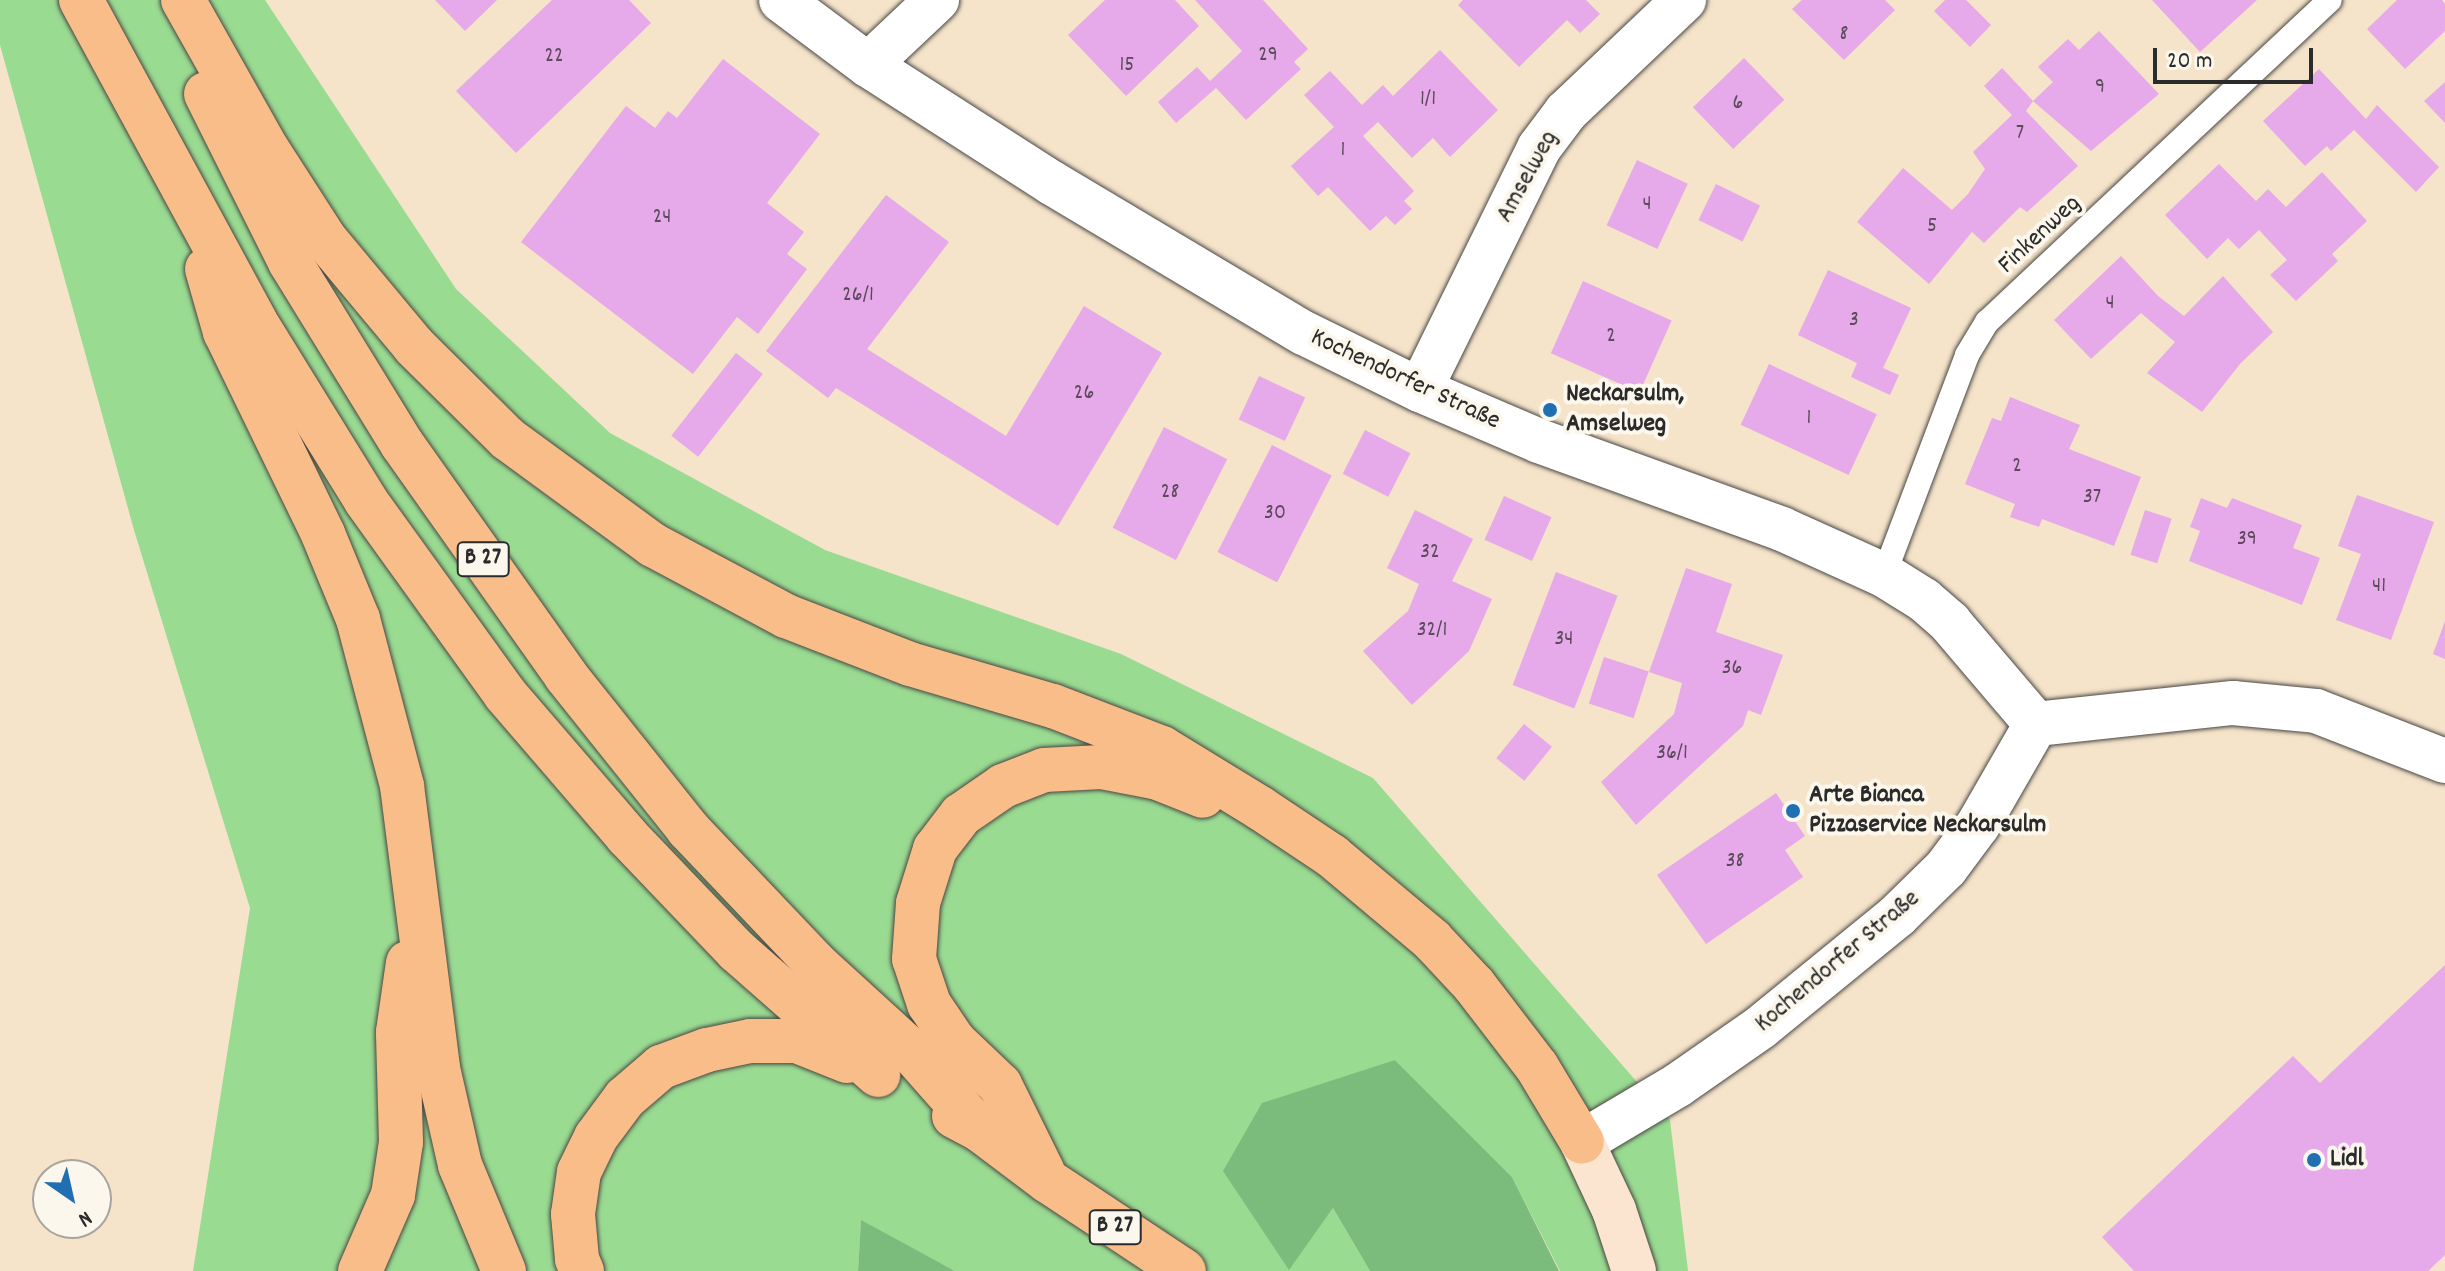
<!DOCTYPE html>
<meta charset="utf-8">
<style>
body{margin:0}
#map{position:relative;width:2445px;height:1271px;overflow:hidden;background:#f5e3ca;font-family:Dekko,sans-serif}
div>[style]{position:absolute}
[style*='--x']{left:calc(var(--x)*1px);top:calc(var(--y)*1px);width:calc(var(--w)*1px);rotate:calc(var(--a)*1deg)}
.green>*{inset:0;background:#9adb92}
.forest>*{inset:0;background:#7bbb7c}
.building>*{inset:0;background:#e6a9e9;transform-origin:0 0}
.roads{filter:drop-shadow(0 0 2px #494743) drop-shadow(0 0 2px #494743)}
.lane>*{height:24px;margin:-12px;padding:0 12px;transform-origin:12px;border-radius:12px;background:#fff}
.street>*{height:44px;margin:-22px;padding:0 22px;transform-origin:22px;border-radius:22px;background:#fff}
.secondary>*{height:44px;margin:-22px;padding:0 22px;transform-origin:22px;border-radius:22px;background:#fce5d0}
.highway>*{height:44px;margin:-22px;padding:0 22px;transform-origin:22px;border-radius:22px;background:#f8bd89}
.dots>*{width:22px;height:22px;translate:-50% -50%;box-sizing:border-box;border:4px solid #fbf7ec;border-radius:50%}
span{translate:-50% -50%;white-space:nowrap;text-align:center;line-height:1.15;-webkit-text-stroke:8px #fbf7ec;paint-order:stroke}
.number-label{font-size:22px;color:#5a4a5a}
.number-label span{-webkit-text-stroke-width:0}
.shield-label span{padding:2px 6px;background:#fbf7ec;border:2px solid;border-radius:6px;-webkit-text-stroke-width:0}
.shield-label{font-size:24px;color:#2b2b2b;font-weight:700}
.street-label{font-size:26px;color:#2b2b2b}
.poi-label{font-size:26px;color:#2b2b2b;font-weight:700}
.left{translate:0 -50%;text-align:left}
.north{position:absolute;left:32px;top:1159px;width:80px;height:80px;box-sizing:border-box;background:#fbf7ec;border:2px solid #a8a59f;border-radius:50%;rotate:146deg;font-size:22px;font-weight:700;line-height:32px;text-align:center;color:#2b2b2b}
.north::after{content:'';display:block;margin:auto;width:28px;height:36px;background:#1f6fb2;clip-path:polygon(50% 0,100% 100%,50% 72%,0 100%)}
.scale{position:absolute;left:2153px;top:48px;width:160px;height:36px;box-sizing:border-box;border:4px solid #2b2b2b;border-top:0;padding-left:10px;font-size:24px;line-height:28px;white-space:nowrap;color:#2b2b2b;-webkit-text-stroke:6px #fbf7ec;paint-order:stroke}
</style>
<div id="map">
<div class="green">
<i style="clip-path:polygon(0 0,265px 0,456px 289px,610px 433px,825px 550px,1121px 654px,1373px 778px,1670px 1120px,1688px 1271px,1560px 1271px,1512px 1177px,1395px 1060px,1289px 1269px,1333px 1208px,1370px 1271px,955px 1271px,861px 1221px,858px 1271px,193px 1271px,250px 908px,134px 530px,0 45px)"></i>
</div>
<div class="forest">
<i style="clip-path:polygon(1395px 1060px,1512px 1177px,1559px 1271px,1370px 1271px,1333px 1208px,1289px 1270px,1223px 1171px,1262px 1103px)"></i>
<i style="clip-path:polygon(861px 1220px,955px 1271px,858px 1271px)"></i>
</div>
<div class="building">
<i style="clip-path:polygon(435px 0,497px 0,465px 31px)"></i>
<i style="clip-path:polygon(552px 0,629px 0,651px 23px,516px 153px,456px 91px)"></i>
<i style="clip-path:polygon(1105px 0,1175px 0,1199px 26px,1126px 96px,1068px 35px)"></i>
<i style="clip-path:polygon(1195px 0,1263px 0,1308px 49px,1294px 62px,1301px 69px,1246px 120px,1216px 88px,1176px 123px,1158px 102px,1197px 67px,1210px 81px,1242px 51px)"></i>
<i style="clip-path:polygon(1463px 0,1586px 0,1600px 14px,1580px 33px,1567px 20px,1519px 67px,1458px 5px)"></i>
<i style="clip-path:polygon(1802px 0,1885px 0,1895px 10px,1844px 60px,1792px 9px)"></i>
<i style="clip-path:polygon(1945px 0,1966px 0,1991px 25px,1970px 47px,1934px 11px)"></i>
<i style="clip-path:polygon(2152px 0,2257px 0,2200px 52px)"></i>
<i style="clip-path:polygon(2397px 0,2442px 0,2445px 4px,2445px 31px,2405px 69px,2367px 29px)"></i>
<i style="clip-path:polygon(2099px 31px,2159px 94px,2091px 151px,2033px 101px,2053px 82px,2038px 67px,2068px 39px,2079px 50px)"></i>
<i style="clip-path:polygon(1440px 50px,1498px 110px,1450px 157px,1433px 138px,1412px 158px,1378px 122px,1363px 136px,1414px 191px,1404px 201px,1412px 209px,1395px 225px,1386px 216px,1370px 231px,1328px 187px,1318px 196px,1291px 166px,1334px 127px,1304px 95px,1330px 71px,1362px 105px,1383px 85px,1393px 96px)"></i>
<i style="left:1744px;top:58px;width:58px;height:71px;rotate:46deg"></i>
<i style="clip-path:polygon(723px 59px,820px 134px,767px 203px,804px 232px,787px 254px,807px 269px,758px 334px,737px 317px,693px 374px,521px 242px,626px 106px,655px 128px,668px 111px,677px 118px)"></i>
<i style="clip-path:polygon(2002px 68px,2033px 101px,2026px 111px,2078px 166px,2027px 212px,2020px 207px,1984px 243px,1972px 232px,1929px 284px,1857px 222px,1903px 168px,1952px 210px,1968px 194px,1985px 169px,1973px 152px,2012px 115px,1984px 86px)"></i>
<i style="clip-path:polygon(2319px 69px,2366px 119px,2377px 105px,2439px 167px,2416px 192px,2354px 130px,2331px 151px,2327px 146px,2305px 166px,2263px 121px)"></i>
<i style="clip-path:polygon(2445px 82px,2445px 123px,2424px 101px)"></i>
<i style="left:1637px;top:160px;width:56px;height:72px;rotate:25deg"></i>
<i style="clip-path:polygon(2219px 164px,2256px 201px,2268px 189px,2286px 207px,2322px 172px,2367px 221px,2332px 254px,2338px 261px,2296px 301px,2270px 275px,2287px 260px,2259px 230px,2239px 249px,2228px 238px,2207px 259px,2165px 215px)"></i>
<i style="left:1716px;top:184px;width:49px;height:40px;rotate:26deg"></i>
<i style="clip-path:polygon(886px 195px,949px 242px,867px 349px,1006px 436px,1084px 306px,1162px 353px,1058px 526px,836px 388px,828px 398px,766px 351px)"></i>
<i style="clip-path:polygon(2121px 256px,2158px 296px,2184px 316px,2223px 276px,2273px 332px,2240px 364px,2202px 412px,2147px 373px,2175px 342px,2141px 313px,2091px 359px,2054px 320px)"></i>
<i style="clip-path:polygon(1828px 270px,1911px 308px,1883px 368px,1899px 375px,1890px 395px,1851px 377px,1857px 363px,1798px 335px)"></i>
<i style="left:1583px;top:281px;width:97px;height:79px;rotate:24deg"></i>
<i style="left:736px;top:353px;width:34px;height:105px;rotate:38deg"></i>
<i style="left:1769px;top:364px;width:119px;height:67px;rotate:25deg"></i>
<i style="left:1259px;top:376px;width:51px;height:48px;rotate:25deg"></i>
<i style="clip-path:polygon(2010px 397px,2080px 425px,2069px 449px,2141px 477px,2114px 546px,2042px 519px,2039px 527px,2010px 517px,2015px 504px,1965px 484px,1992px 418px,2001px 421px)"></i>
<i style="left:1164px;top:427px;width:71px;height:113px;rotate:27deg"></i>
<i style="left:1365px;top:430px;width:51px;height:49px;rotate:27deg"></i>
<i style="left:1272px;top:445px;width:67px;height:120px;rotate:27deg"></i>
<i style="clip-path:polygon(2357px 495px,2434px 522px,2391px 640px,2336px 620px,2361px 554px,2338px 546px)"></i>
<i style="left:1504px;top:496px;width:52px;height:48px;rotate:24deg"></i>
<i style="clip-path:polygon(2201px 498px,2227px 508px,2232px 498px,2302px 525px,2293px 548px,2320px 558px,2302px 605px,2189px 561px,2200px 531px,2190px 527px)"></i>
<i style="clip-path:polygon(1415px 510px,1473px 539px,1452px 581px,1492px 599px,1469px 651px,1412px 705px,1363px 651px,1408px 611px,1419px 584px,1387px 568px)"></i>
<i style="left:2145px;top:510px;width:28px;height:47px;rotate:18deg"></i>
<i style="clip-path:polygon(1686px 568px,1732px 584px,1716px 632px,1783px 655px,1761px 715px,1748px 710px,1743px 726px,1636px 825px,1601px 782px,1674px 714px,1682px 683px,1649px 672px)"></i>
<i style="left:1556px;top:572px;width:66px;height:121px;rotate:21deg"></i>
<i style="clip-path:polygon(2445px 621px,2445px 659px,2433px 654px)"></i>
<i style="left:1604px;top:657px;width:47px;height:49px;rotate:18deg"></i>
<i style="left:1524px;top:724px;width:36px;height:44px;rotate:39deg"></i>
<i style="clip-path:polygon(1776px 793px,1805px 836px,1785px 850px,1803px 877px,1706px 944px,1657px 875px)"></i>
<i style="clip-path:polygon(2445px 965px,2445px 1255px,2428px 1271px,2134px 1271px,2102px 1237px,2293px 1056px,2320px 1083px)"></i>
</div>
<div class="roads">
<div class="lane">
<i style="--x:1884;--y:575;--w:235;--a:-69.3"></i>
<i style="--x:1967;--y:355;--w:39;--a:-59"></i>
<i style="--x:1987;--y:322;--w:470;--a:-43.2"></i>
</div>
<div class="street">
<i style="--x:781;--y:0;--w:109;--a:36.8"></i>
<i style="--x:868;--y:65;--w:219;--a:32.7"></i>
<i style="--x:1052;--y:183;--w:293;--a:30.8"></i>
<i style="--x:1304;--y:333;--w:129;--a:26.2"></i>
<i style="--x:1420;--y:390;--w:129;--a:23.2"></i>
<i style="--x:1539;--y:441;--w:258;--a:19.9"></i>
<i style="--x:1782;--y:529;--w:112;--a:24.3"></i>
<i style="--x:1884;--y:575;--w:47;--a:32"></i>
<i style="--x:1924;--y:600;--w:35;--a:41"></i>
<i style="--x:1950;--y:623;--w:133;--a:49.6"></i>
<i style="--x:868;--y:65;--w:95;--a:-43.3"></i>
<i style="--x:1420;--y:390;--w:270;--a:-63.8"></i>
<i style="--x:1539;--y:148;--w:45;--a:-53.1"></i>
<i style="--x:1566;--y:112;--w:163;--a:-43.5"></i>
<i style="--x:2036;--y:724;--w:198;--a:-6.1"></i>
<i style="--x:2233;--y:703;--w:83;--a:5.5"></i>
<i style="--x:2316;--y:711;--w:138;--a:21.2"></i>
<i style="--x:1582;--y:1142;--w:112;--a:-30.7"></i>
<i style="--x:1678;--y:1085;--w:101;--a:-34.9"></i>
<i style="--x:1761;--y:1027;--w:176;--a:-39.2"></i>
<i style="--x:1897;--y:916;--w:69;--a:-44.4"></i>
<i style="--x:1946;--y:868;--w:54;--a:-53.3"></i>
<i style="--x:1978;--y:825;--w:116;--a:-60.1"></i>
</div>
<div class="secondary">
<i style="--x:1582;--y:1142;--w:75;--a:64.8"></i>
<i style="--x:1614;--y:1210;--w:64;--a:71.8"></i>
</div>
<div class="highway">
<i style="--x:81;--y:0;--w:365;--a:61.5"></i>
<i style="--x:255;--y:321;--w:211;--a:58.3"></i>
<i style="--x:366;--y:501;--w:238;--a:54.2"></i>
<i style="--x:505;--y:694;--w:187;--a:49.3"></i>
<i style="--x:627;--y:836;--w:159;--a:46.3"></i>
<i style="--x:737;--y:951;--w:188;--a:41.3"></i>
<i style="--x:183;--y:0;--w:171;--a:60.6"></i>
<i style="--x:267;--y:149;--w:107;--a:57.2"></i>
<i style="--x:325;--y:239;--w:139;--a:50.2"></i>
<i style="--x:414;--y:346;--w:132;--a:44.7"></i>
<i style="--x:508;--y:439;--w:180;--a:36.2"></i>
<i style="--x:653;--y:545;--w:151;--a:28.1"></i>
<i style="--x:786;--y:616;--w:133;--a:21.2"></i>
<i style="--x:910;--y:664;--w:149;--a:16.4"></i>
<i style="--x:1053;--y:706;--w:117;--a:21.1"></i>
<i style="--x:1162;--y:748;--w:115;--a:31.5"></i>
<i style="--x:1260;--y:808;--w:87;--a:33.7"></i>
<i style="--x:1332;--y:856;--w:131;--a:40"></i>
<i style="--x:1432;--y:940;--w:62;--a:47"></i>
<i style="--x:1474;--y:985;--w:103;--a:52.5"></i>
<i style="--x:1537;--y:1067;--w:87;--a:59"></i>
<i style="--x:206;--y:94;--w:188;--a:63.4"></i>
<i style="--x:290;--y:262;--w:214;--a:58.4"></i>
<i style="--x:402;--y:444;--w:284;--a:54.7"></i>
<i style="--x:566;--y:676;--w:196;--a:51.4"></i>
<i style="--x:688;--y:829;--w:183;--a:46.5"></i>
<i style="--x:814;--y:962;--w:125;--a:42.4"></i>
<i style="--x:906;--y:1046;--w:112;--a:48.6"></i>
<i style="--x:207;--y:269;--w:66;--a:74.1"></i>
<i style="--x:225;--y:332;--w:225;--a:64.1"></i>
<i style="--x:323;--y:534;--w:92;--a:67.6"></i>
<i style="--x:358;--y:619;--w:173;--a:75.2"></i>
<i style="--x:402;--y:786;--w:284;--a:82.7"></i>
<i style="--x:438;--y:1068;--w:99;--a:77.2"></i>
<i style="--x:460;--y:1165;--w:115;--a:67.5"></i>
<i style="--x:954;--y:1116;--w:30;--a:28"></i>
<i style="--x:980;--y:1130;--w:85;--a:36.9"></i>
<i style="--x:1048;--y:1181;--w:163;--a:33.5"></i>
<i style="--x:1043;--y:1172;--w:97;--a:-116.3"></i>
<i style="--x:1000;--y:1085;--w:64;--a:-136.3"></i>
<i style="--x:954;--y:1041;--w:45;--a:-124"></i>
<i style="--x:929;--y:1004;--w:47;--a:-108.4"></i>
<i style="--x:914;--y:959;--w:56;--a:-85.9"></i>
<i style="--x:918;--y:903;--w:57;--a:-72.5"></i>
<i style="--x:935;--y:849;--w:43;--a:-52.6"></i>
<i style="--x:961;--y:815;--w:51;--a:-34.6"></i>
<i style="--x:1003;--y:786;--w:44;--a:-21.3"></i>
<i style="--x:1044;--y:770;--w:57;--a:-3"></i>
<i style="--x:1101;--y:767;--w:58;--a:10.9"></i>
<i style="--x:1158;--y:778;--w:48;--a:21.8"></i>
<i style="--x:360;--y:1271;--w:83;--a:-66.5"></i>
<i style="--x:393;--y:1195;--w:54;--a:-81.4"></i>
<i style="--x:401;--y:1142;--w:110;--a:-91.6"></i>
<i style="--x:398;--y:1032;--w:70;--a:-81.8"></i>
<i style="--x:582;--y:1271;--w:13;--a:-113"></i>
<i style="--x:577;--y:1259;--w:45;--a:-95.1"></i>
<i style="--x:573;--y:1214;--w:42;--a:-81.9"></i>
<i style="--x:579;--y:1172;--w:39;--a:-64"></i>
<i style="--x:596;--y:1137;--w:49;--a:-53.4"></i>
<i style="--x:625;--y:1098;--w:48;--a:-40.7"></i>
<i style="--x:661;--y:1067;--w:49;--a:-20.3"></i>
<i style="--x:707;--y:1050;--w:44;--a:-11.8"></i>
<i style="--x:750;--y:1041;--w:47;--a:0"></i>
<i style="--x:797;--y:1041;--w:54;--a:21.8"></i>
</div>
</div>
<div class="dots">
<i style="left:1550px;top:410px;background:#1f6fb2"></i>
<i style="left:1793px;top:811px;background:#1f6fb2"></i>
<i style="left:2314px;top:1160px;background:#1f6fb2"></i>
</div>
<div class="number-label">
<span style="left:1844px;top:35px">8</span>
<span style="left:1268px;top:56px">29</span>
<span style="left:554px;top:57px">22</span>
<span style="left:1127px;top:66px">15</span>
<span style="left:2100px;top:88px">9</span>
<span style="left:1428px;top:100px">1/1</span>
<span style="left:1738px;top:104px">6</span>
<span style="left:2020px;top:134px">7</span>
<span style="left:1343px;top:151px">1</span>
<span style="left:1647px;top:205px">4</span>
<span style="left:662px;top:218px">24</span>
<span style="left:1932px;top:227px">5</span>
<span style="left:858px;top:296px">26/1</span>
<span style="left:2110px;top:304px">4</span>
<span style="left:1854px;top:321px">3</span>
<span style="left:1611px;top:337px">2</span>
<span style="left:1084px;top:394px">26</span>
<span style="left:1809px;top:419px">1</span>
<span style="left:2017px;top:467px">2</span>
<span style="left:1170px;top:493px">28</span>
<span style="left:2092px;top:498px">37</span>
<span style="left:1275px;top:514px">30</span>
<span style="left:2247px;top:540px">39</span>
<span style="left:1430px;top:553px">32</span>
<span style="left:2379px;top:587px">41</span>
<span style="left:1432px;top:631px">32/1</span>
<span style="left:1564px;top:640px">34</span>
<span style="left:1732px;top:669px">36</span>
<span style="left:1672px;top:754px">36/1</span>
<span style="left:1735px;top:862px">38</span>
</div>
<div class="shield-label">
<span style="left:483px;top:559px">B 27</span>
<span style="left:1115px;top:1227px">B 27</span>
</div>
<div class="street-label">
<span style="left:1528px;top:177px;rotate:-61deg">Amselweg</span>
<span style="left:2040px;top:235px;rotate:-43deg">Finkenweg</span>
<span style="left:1405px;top:380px;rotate:25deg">Kochendorfer Straße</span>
<span style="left:1838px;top:962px;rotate:-40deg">Kochendorfer Straße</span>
</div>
<div class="poi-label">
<span class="left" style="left:1566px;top:410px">Neckarsulm,<br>Amselweg</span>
<span class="left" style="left:1809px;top:811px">Arte Bianca<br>Pizzaservice Neckarsulm</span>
<span class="left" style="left:2330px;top:1160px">Lidl</span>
</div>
<div class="north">N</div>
<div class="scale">20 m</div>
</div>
